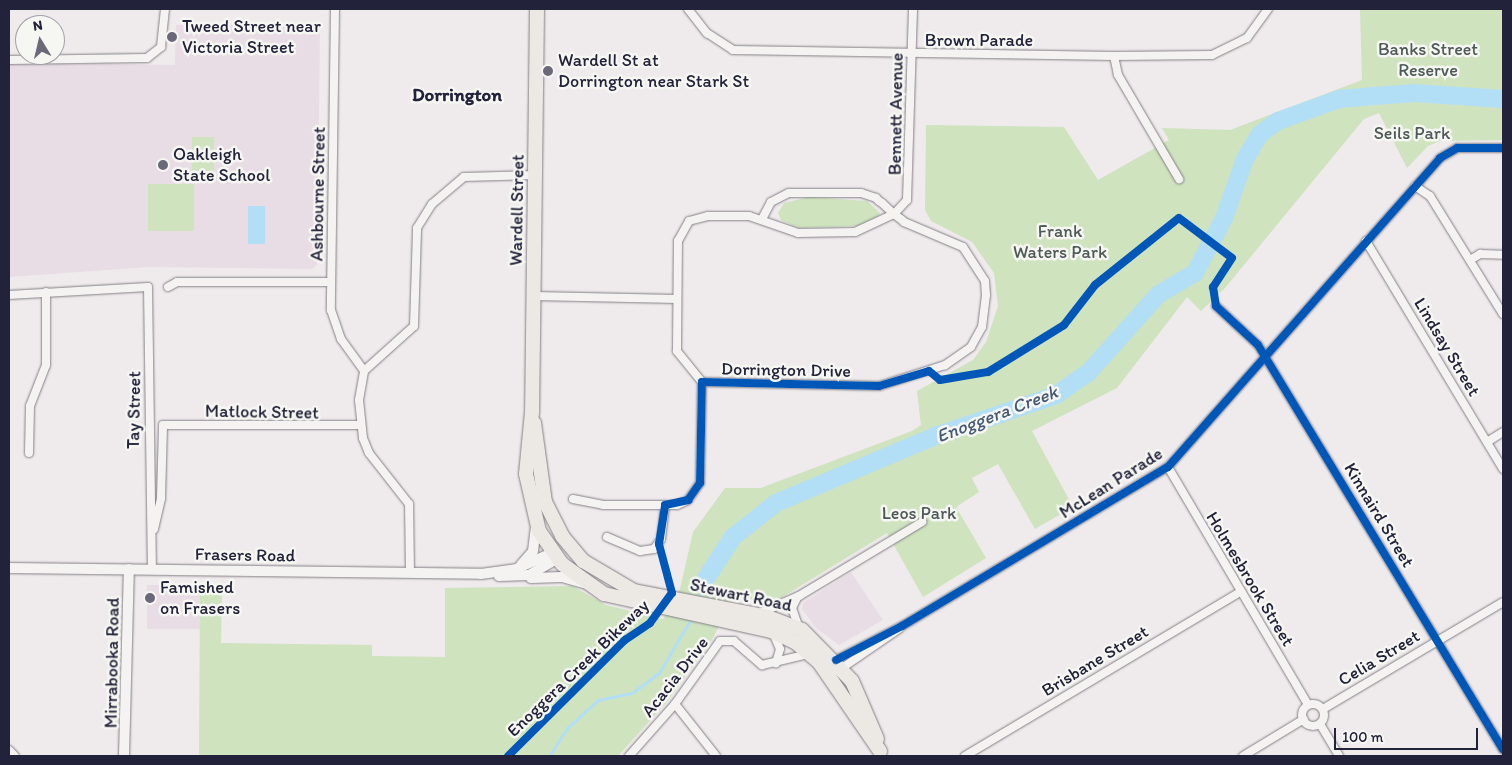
<!DOCTYPE html>
<style>
body{margin:0}
#map{position:relative;width:1512px;height:765px;overflow:hidden;background:#efeaec;font-family:Itim,sans-serif}
div>[style]{position:absolute}
[style*='--x']{left:calc(var(--x)*1px);top:calc(var(--y)*1px);width:calc(var(--w)*1px);rotate:calc(var(--a)*1deg)}
.built>*{inset:0;background:#e8dce5;transform-origin:0 0}
.green>*{inset:0;background:#cee3be;transform-origin:0 0}
.water>*{inset:0;background:#b2dff6;transform-origin:0 0}
.stream>*{height:3px;margin:-1.5px;padding:0 1.5px;transform-origin:1.5px;border-radius:1.5px;background:#b2dff6}
.river>*{height:18px;margin:-9px;padding:0 9px;transform-origin:9px;border-radius:9px;background:#b2dff6}
.roads{filter:drop-shadow(0 0 1px #838086) drop-shadow(0 0 1px #838086)}
.street>*{height:8px;margin:-4px;padding:0 4px;transform-origin:4px;border-radius:4px;background:#f4f3f2}
.street>.ring{margin:-4px;padding:0;box-sizing:content-box;background:none;border:8px solid #f4f3f2;border-radius:50%}
.secondary>*{height:10px;margin:-5px;padding:0 5px;transform-origin:5px;border-radius:5px;background:#f4f3f2}
.highway>*{height:14px;margin:-7px;padding:0 7px;transform-origin:7px;border-radius:7px;background:#ece8e3}
.cycleway>*{height:8px;margin:-4px;padding:0 4px;transform-origin:4px;border-radius:4px;background:#0057b8}
.dots>*{width:14px;height:14px;translate:-50% -50%;box-sizing:border-box;border:2px solid #f6f6f2;border-radius:50%}
span{translate:-50% -50%;white-space:nowrap;text-align:center;line-height:1.15;-webkit-text-stroke:5px #f6f6f2;paint-order:stroke}
.poi-label{font-size:18px;color:#22223b}
.left{translate:0 -50%;text-align:left}
.street-label{font-size:18px;color:#22223b}
.park-label{font-size:18px;color:#4e5a57}
.neighbourhood-label{font-size:19px;color:#22223b;font-weight:700}
.water-label{font-size:19px;color:#455974;font-style:italic}
.frame{position:absolute;inset:0;border:10px solid #22223b;pointer-events:none}
.north{position:absolute;left:15px;top:15px;width:50px;height:50px;box-sizing:border-box;background:#f6f6f2;border:1px solid #a1a1a9;border-radius:50%;rotate:351deg;font-size:14px;font-weight:700;line-height:20px;text-align:center;color:#22223b}
.north::after{content:'';display:block;margin:auto;width:18px;height:22px;background:#6a6879;clip-path:polygon(50% 0,100% 100%,50% 72%,0 100%)}
.scale{position:absolute;left:1334px;top:728px;width:144px;height:22px;box-sizing:border-box;border:2px solid #22223b;border-top:0;padding-left:6px;font-size:15px;line-height:18px;white-space:nowrap;color:#22223b;-webkit-text-stroke:4px #f6f6f2;paint-order:stroke}
</style>
<div id="map">
<div class="built">
<i style="clip-path:polygon(320px 24px,317px 265px,312px 269px,149px 267px,9px 277px,9px 63px,175px 65px,176px 25px)"></i>
<i style="clip-path:polygon(851px 572px,883px 620px,839px 645px,816px 628px,802px 609px,803px 603px)"></i>
<i style="left:147px;top:585px;width:53px;height:44px"></i>
</div>
<div class="green">
<i style="clip-path:polygon(1360px 9px,1503px 9px,1503px 140px,1440px 141px,1428px 146px,1407px 168px,1379px 113px,1364px 119px,1225px 288px,1201px 311px,1187px 297px,1117px 388px,1032px 431px,1073px 507px,1035px 529px,998px 464px,972px 478px,979px 492px,956px 507px,986px 558px,923px 597px,887px 533px,779px 599px,761px 601px,734px 596px,713px 638px,667px 702px,618px 756px,199px 756px,200px 585px,222px 585px,221px 643px,372px 645px,372px 656px,445px 657px,445px 588px,572px 586px,606px 605px,663px 619px,680px 589px,693px 532px,725px 488px,761px 488px,912px 431px,921px 425px,917px 391px,973px 360px,986px 342px,998px 306px,994px 273px,972px 242px,931px 221px,925px 210px,926px 125px,1064px 127px,1098px 180px,1169px 140px,1162px 128px,1230px 130px,1362px 80px)"></i>
<i style="left:192px;top:137px;width:22px;height:42px"></i>
<i style="left:148px;top:184px;width:46px;height:47px"></i>
<i style="clip-path:polygon(809px 197px,867px 201px,880px 213px,877px 219px,859px 226px,799px 228px,781px 220px,778px 213px,784px 203px)"></i>
</div>
<div class="water">
<i style="left:248px;top:206px;width:17px;height:38px"></i>
</div>
<div class="stream">
<i style="--x:698;--y:599;--w:20;--a:-70"></i>
<i style="--x:549;--y:756;--w:33;--a:-57"></i>
<i style="--x:567;--y:728;--w:42;--a:-42.1"></i>
<i style="--x:598;--y:700;--w:35;--a:-12"></i>
<i style="--x:632;--y:693;--w:34;--a:-37"></i>
<i style="--x:659;--y:673;--w:65;--a:-59.5"></i>
</div>
<div class="river">
<i style="--x:705;--y:580;--w:51;--a:-56.9"></i>
<i style="--x:733;--y:537;--w:55;--a:-38.3"></i>
<i style="--x:776;--y:503;--w:176;--a:-22.8"></i>
<i style="--x:938;--y:435;--w:125;--a:-18.7"></i>
<i style="--x:1056;--y:395;--w:39;--a:-35"></i>
<i style="--x:1088;--y:373;--w:106;--a:-48.1"></i>
<i style="--x:1159;--y:294;--w:42;--a:-30.3"></i>
<i style="--x:1195;--y:273;--w:62;--a:-62.2"></i>
<i style="--x:1224;--y:218;--w:63;--a:-70.4"></i>
<i style="--x:1245;--y:159;--w:29;--a:-59"></i>
<i style="--x:1260;--y:134;--w:22;--a:-36"></i>
<i style="--x:1278;--y:121;--w:65;--a:-19.8"></i>
<i style="--x:1339;--y:99;--w:35;--a:-5"></i>
<i style="--x:1374;--y:96;--w:39;--a:-4"></i>
<i style="--x:1413;--y:93;--w:90;--a:3.8"></i>
</div>
<div class="roads">
<div class="street">
<i style="--x:335;--y:9;--w:301;--a:90.8"></i>
<i style="--x:331;--y:310;--w:31;--a:71"></i>
<i style="--x:341;--y:339;--w:39;--a:54"></i>
<i style="--x:688;--y:9;--w:31;--a:52"></i>
<i style="--x:707;--y:33;--w:31;--a:33"></i>
<i style="--x:733;--y:50;--w:381;--a:0.9"></i>
<i style="--x:1114;--y:56;--w:98;--a:-0.6"></i>
<i style="--x:1212;--y:55;--w:39;--a:-26"></i>
<i style="--x:1247;--y:38;--w:36;--a:-54"></i>
<i style="--x:1114;--y:56;--w:19;--a:78"></i>
<i style="--x:1118;--y:75;--w:121;--a:59.6"></i>
<i style="--x:9;--y:60;--w:138;--a:-0.8"></i>
<i style="--x:147;--y:58;--w:18;--a:-38"></i>
<i style="--x:161;--y:47;--w:38;--a:-84"></i>
<i style="--x:1415;--y:186;--w:18;--a:34"></i>
<i style="--x:1430;--y:196;--w:139;--a:58.3"></i>
<i style="--x:762;--y:219;--w:19;--a:-62"></i>
<i style="--x:771;--y:202;--w:20;--a:-27"></i>
<i style="--x:789;--y:193;--w:72;--a:0"></i>
<i style="--x:861;--y:193;--w:16;--a:18"></i>
<i style="--x:876;--y:198;--w:4;--a:45"></i>
<i style="--x:879;--y:201;--w:4;--a:34"></i>
<i style="--x:882;--y:203;--w:16;--a:43"></i>
<i style="--x:894;--y:214;--w:10;--a:37"></i>
<i style="--x:902;--y:220;--w:3;--a:45"></i>
<i style="--x:904;--y:222;--w:64;--a:23"></i>
<i style="--x:963;--y:247;--w:40;--a:57.1"></i>
<i style="--x:985;--y:281;--w:14;--a:86"></i>
<i style="--x:986;--y:295;--w:32;--a:97"></i>
<i style="--x:982;--y:327;--w:23;--a:119"></i>
<i style="--x:971;--y:347;--w:32;--a:145"></i>
<i style="--x:945;--y:365;--w:69;--a:162.3"></i>
<i style="--x:879;--y:386;--w:177;--a:-178.7"></i>
<i style="--x:702;--y:382;--w:40;--a:-129"></i>
<i style="--x:677;--y:351;--w:110;--a:-89.5"></i>
<i style="--x:678;--y:241;--w:23;--a:-61"></i>
<i style="--x:689;--y:221;--w:20;--a:-15"></i>
<i style="--x:708;--y:216;--w:41;--a:0"></i>
<i style="--x:749;--y:216;--w:52;--a:19.1"></i>
<i style="--x:798;--y:233;--w:57;--a:-1"></i>
<i style="--x:855;--y:232;--w:43;--a:-24.8"></i>
<i style="--x:894;--y:214;--w:19;--a:-47"></i>
<i style="--x:907;--y:200;--w:191;--a:-88.2"></i>
<i style="--x:1366;--y:241;--w:266;--a:59"></i>
<i style="--x:1470;--y:260;--w:12;--a:-31"></i>
<i style="--x:1480;--y:254;--w:23;--a:2"></i>
<i style="--x:168;--y:287;--w:10;--a:-29"></i>
<i style="--x:177;--y:282;--w:154;--a:0"></i>
<i style="--x:9;--y:295;--w:139;--a:-3.3"></i>
<i style="--x:148;--y:287;--w:283;--a:89.2"></i>
<i style="--x:534;--y:296;--w:143;--a:1.2"></i>
<i style="--x:1216;--y:306;--w:57;--a:42.9"></i>
<i style="--x:1258;--y:345;--w:473;--a:58.8"></i>
<i style="--x:1487;--y:442;--w:19;--a:-32"></i>
<i style="--x:29;--y:453;--w:47;--a:-88.8"></i>
<i style="--x:30;--y:406;--w:44;--a:-68.7"></i>
<i style="--x:46;--y:365;--w:73;--a:-90"></i>
<i style="--x:1168;--y:467;--w:276;--a:59.5"></i>
<i style="--x:573;--y:499;--w:31;--a:11"></i>
<i style="--x:603;--y:505;--w:74;--a:0"></i>
<i style="--x:677;--y:505;--w:12;--a:-24"></i>
<i style="--x:688;--y:500;--w:21;--a:-55"></i>
<i style="--x:700;--y:483;--w:101;--a:-88.9"></i>
<i style="--x:154;--y:529;--w:32;--a:-77"></i>
<i style="--x:161;--y:498;--w:73;--a:-88.4"></i>
<i style="--x:163;--y:425;--w:198;--a:0"></i>
<i style="--x:607;--y:537;--w:36;--a:23"></i>
<i style="--x:640;--y:551;--w:14;--a:-8"></i>
<i style="--x:654;--y:549;--w:12;--a:-55"></i>
<i style="--x:661;--y:539;--w:34;--a:-83"></i>
<i style="--x:410;--y:573;--w:69;--a:-90.8"></i>
<i style="--x:409;--y:504;--w:65;--a:-128.1"></i>
<i style="--x:369;--y:453;--w:16;--a:-112"></i>
<i style="--x:363;--y:438;--w:38;--a:-96"></i>
<i style="--x:359;--y:400;--w:29;--a:-80"></i>
<i style="--x:364;--y:371;--w:67;--a:-42"></i>
<i style="--x:414;--y:326;--w:98;--a:-88.2"></i>
<i style="--x:417;--y:228;--w:28;--a:-58"></i>
<i style="--x:432;--y:204;--w:42;--a:-40.2"></i>
<i style="--x:464;--y:177;--w:72;--a:-1.6"></i>
<i style="--x:797;--y:598;--w:11;--a:117"></i>
<i style="--x:792;--y:608;--w:21;--a:71"></i>
<i style="--x:760;--y:613;--w:43;--a:-23.6"></i>
<i style="--x:799;--y:596;--w:144;--a:-31"></i>
<i style="--x:774;--y:635;--w:15;--a:67"></i>
<i style="--x:780;--y:649;--w:15;--a:106"></i>
<i style="--x:836;--y:660;--w:74;--a:-27.3"></i>
<i style="--x:902;--y:626;--w:310;--a:-30.9"></i>
<i style="--x:1168;--y:467;--w:412;--a:-48.6"></i>
<i style="--x:1440;--y:158;--w:20;--a:-30"></i>
<i style="--x:1457;--y:148;--w:46;--a:0"></i>
<i style="--x:842;--y:668;--w:69;--a:-34.4"></i>
<i style="--x:675;--y:704;--w:66;--a:51.7"></i>
<i class="ring" style="left:1302px;top:704px;width:14px;height:14px"></i>
<i style="--x:1323;--y:709;--w:209;--a:-30.7"></i>
<i style="--x:1320;--y:724;--w:37;--a:59"></i>
<i style="--x:9;--y:750;--w:8;--a:45"></i>
<i style="--x:629;--y:756;--w:69;--a:-48.5"></i>
<i style="--x:675;--y:704;--w:77;--a:-54.5"></i>
<i style="--x:720;--y:641;--w:14;--a:0"></i>
<i style="--x:734;--y:641;--w:37;--a:41"></i>
<i style="--x:762;--y:665;--w:47;--a:-13.4"></i>
<i style="--x:965;--y:756;--w:320;--a:-30.8"></i>
<i style="--x:1243;--y:756;--w:71;--a:-31.2"></i>
</div>
<div class="secondary">
<i style="--x:521;--y:565;--w:18;--a:-49"></i>
<i style="--x:533;--y:551;--w:24;--a:-83"></i>
<i style="--x:9;--y:568;--w:472;--a:0.7"></i>
<i style="--x:481;--y:574;--w:35;--a:-8"></i>
<i style="--x:516;--y:569;--w:39;--a:-24"></i>
<i style="--x:499;--y:576;--w:30;--a:-2"></i>
<i style="--x:529;--y:575;--w:32;--a:-30"></i>
<i style="--x:531;--y:578;--w:31;--a:-2"></i>
<i style="--x:562;--y:577;--w:22;--a:16"></i>
<i style="--x:124;--y:756;--w:187;--a:-88.5"></i>
</div>
<div class="highway">
<i style="--x:537;--y:9;--w:403;--a:90.7"></i>
<i style="--x:532;--y:412;--w:62;--a:95.5"></i>
<i style="--x:526;--y:474;--w:58;--a:77.2"></i>
<i style="--x:539;--y:531;--w:40;--a:55.1"></i>
<i style="--x:562;--y:564;--w:52;--a:35.5"></i>
<i style="--x:604;--y:594;--w:171;--a:12.5"></i>
<i style="--x:771;--y:631;--w:26;--a:25"></i>
<i style="--x:795;--y:642;--w:31;--a:40"></i>
<i style="--x:819;--y:662;--w:108;--a:55.6"></i>
<i style="--x:534;--y:423;--w:80;--a:82.1"></i>
<i style="--x:545;--y:502;--w:38;--a:63"></i>
<i style="--x:562;--y:536;--w:33;--a:50"></i>
<i style="--x:583;--y:561;--w:59;--a:30.5"></i>
<i style="--x:634;--y:591;--w:136;--a:11"></i>
<i style="--x:768;--y:617;--w:36;--a:21"></i>
<i style="--x:802;--y:630;--w:71;--a:45.6"></i>
<i style="--x:852;--y:681;--w:63;--a:66.7"></i>
</div>
</div>
<div class="cycleway">
<i style="--x:836;--y:660;--w:74;--a:-27.3"></i>
<i style="--x:902;--y:626;--w:310;--a:-30.9"></i>
<i style="--x:1168;--y:467;--w:412;--a:-48.6"></i>
<i style="--x:1440;--y:158;--w:20;--a:-30"></i>
<i style="--x:1457;--y:148;--w:46;--a:0"></i>
<i style="--x:508;--y:756;--w:165;--a:-44.8"></i>
<i style="--x:625;--y:640;--w:30;--a:-34"></i>
<i style="--x:650;--y:623;--w:37;--a:-54"></i>
<i style="--x:672;--y:593;--w:51;--a:-104.9"></i>
<i style="--x:659;--y:544;--w:39;--a:-81"></i>
<i style="--x:665;--y:505;--w:24;--a:-12"></i>
<i style="--x:688;--y:500;--w:21;--a:-55"></i>
<i style="--x:700;--y:483;--w:101;--a:-88.9"></i>
<i style="--x:702;--y:382;--w:177;--a:1.3"></i>
<i style="--x:879;--y:386;--w:52;--a:-16.7"></i>
<i style="--x:929;--y:371;--w:14;--a:39"></i>
<i style="--x:940;--y:380;--w:49;--a:-9.5"></i>
<i style="--x:988;--y:372;--w:89;--a:-31.7"></i>
<i style="--x:1064;--y:325;--w:51;--a:-52.2"></i>
<i style="--x:1095;--y:285;--w:107;--a:-38.6"></i>
<i style="--x:1179;--y:218;--w:66;--a:37"></i>
<i style="--x:1232;--y:258;--w:35;--a:123"></i>
<i style="--x:1213;--y:287;--w:19;--a:81"></i>
<i style="--x:1216;--y:306;--w:57;--a:42.9"></i>
<i style="--x:1258;--y:345;--w:473;--a:58.8"></i>
</div>
<div class="dots">
<i style="left:172px;top:37px;background:#6a6879"></i>
<i style="left:548px;top:71px;background:#6a6879"></i>
<i style="left:163px;top:165px;background:#6a6879"></i>
<i style="left:150px;top:598px;background:#6a6879"></i>
</div>
<div class="poi-label">
<span class="left" style="left:182px;top:37px">Tweed Street near<br>Victoria Street</span>
<span class="left" style="left:558px;top:71px">Wardell St at<br>Dorrington near Stark St</span>
<span class="left" style="left:173px;top:165px">Oakleigh<br>State School</span>
<span class="left" style="left:160px;top:598px">Famished<br>on Frasers</span>
</div>
<div class="street-label">
<span style="left:979px;top:40px">Brown Parade</span>
<span style="left:896px;top:114px;rotate:-89deg">Bennett Avenue</span>
<span style="left:318px;top:194px;rotate:-89deg">Ashbourne Street</span>
<span style="left:517px;top:210px;rotate:-89deg">Wardell Street</span>
<span style="left:1447px;top:347px;rotate:59deg">Lindsay Street</span>
<span style="left:786px;top:370px;rotate:1deg">Dorrington Drive</span>
<span style="left:134px;top:410px;rotate:-89deg">Tay Street</span>
<span style="left:262px;top:412px;rotate:1deg">Matlock Street</span>
<span style="left:1111px;top:483px;rotate:-32deg">McLean Parade</span>
<span style="left:1379px;top:515px;rotate:59deg">Kinnaird Street</span>
<span style="left:245px;top:555px;rotate:1deg">Frasers Road</span>
<span style="left:1250px;top:579px;rotate:59deg">Holmesbrook Street</span>
<span style="left:741px;top:595px;rotate:12deg">Stewart Road</span>
<span style="left:1379px;top:658px;rotate:-31deg">Celia Street</span>
<span style="left:1095px;top:661px;rotate:-31deg">Brisbane Street</span>
<span style="left:112px;top:663px;rotate:-89deg">Mirrabooka Road</span>
<span style="left:578px;top:668px;rotate:-44deg">Enoggera Creek Bikeway</span>
<span style="left:675px;top:677px;rotate:-52deg">Acacia Drive</span>
</div>
<div class="park-label">
<span style="left:1428px;top:60px">Banks Street<br>Reserve</span>
<span style="left:1412px;top:133px">Seils Park</span>
<span style="left:1060px;top:242px">Frank<br>Waters Park</span>
<span style="left:919px;top:513px">Leos Park</span>
</div>
<div class="neighbourhood-label">
<span style="left:457px;top:95px">Dorrington</span>
</div>
<div class="water-label">
<span style="left:997px;top:414px;rotate:-21deg">Enoggera Creek</span>
</div>
<div class="frame"></div>
<div class="north">N</div>
<div class="scale">100 m</div>
</div>
